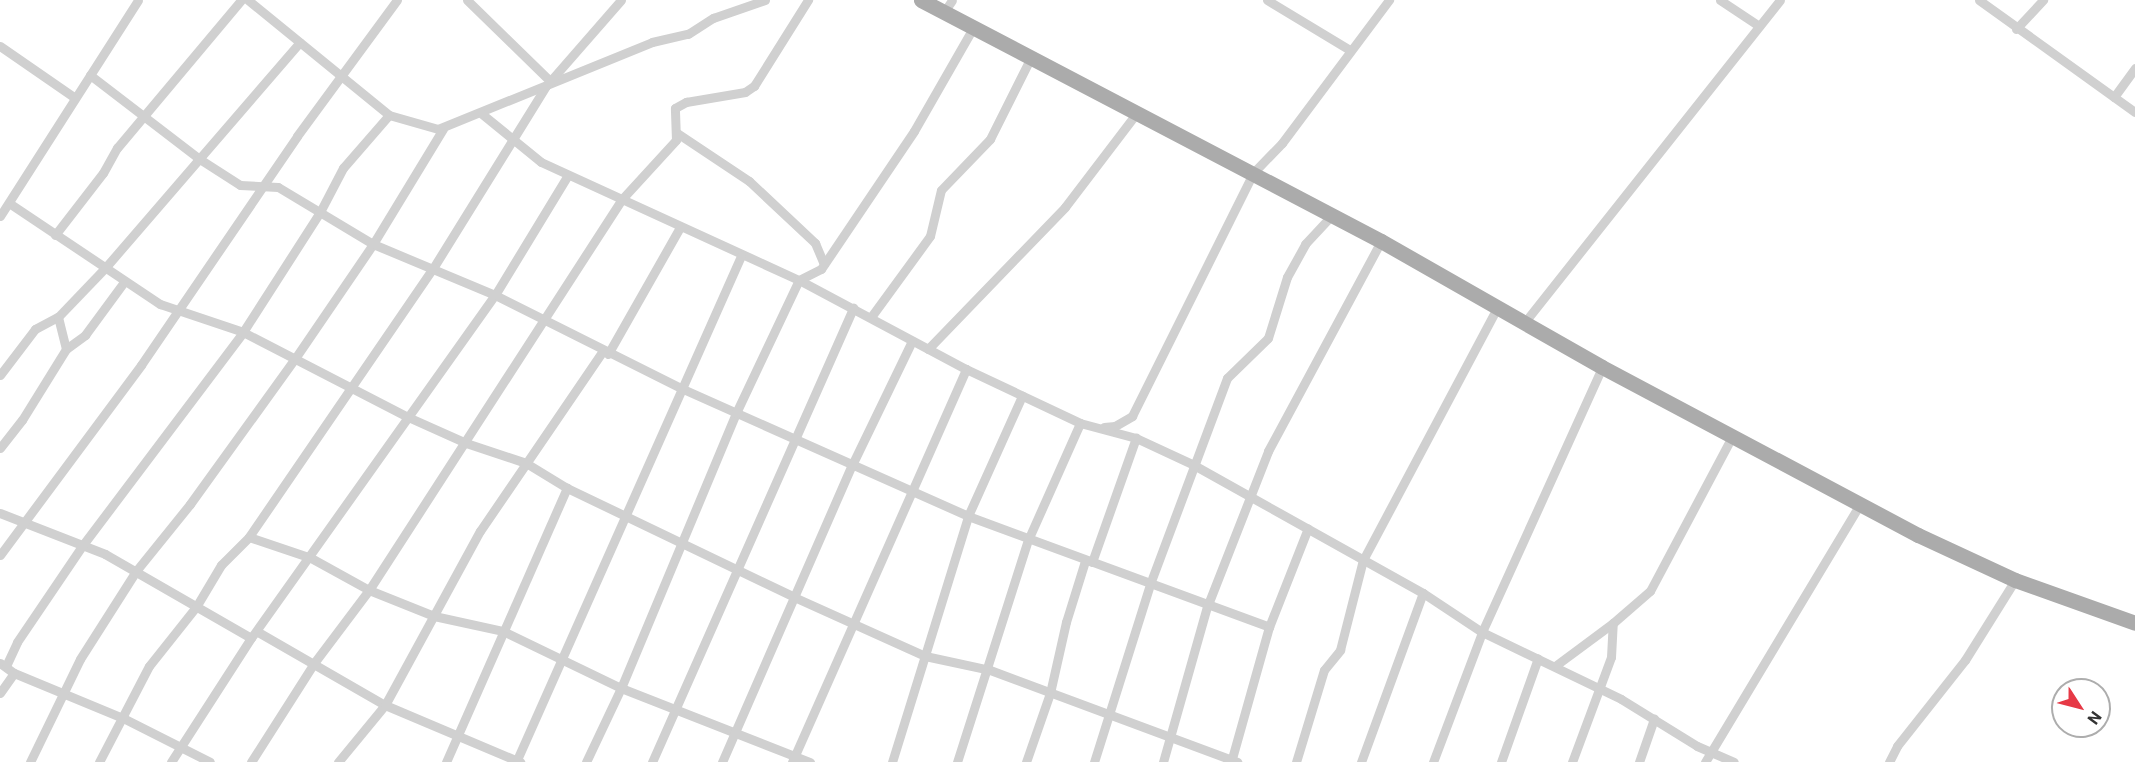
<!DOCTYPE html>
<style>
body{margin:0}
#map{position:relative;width:2135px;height:762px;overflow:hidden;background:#fff;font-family:Roboto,sans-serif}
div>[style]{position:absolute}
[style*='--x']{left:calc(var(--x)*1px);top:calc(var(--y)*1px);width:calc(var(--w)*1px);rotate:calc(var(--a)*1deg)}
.minor>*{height:9px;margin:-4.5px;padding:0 4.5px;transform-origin:4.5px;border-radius:4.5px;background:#d0d0d0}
.primary>*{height:15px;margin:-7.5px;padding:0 7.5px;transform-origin:7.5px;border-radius:7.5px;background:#ababab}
span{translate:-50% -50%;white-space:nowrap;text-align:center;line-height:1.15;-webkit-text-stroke:6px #fff;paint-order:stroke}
.north{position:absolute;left:2051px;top:678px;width:60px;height:60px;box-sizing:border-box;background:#fff;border:2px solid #adadad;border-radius:50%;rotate:126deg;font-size:16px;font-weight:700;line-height:24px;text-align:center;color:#333}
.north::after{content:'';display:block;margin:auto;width:21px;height:27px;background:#e63946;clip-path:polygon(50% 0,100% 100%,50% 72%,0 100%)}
</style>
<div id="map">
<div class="minor">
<i style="--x:248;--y:0;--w:182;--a:39.2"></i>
<i style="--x:389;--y:115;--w:51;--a:15.9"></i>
<i style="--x:438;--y:129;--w:231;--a:-22.1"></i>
<i style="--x:652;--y:42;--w:37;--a:-13"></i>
<i style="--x:688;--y:34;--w:30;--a:-33"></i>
<i style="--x:713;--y:18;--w:55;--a:-19.1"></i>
<i style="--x:467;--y:0;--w:116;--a:44.3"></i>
<i style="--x:621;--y:0;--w:114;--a:131.1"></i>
<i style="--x:546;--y:86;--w:214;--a:121.8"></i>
<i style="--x:433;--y:268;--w:326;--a:124.4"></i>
<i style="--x:249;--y:537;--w:65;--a:18.7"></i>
<i style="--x:311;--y:558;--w:66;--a:28.9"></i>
<i style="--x:369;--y:590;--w:70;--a:21.8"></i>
<i style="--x:434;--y:616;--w:71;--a:12.3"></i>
<i style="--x:503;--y:631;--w:131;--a:25.8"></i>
<i style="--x:621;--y:688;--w:203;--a:21.4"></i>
<i style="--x:1267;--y:0;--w:97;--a:31.1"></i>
<i style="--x:1720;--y:0;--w:47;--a:33.7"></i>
<i style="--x:1979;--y:0;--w:192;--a:35.7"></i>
<i style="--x:944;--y:12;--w:14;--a:-56"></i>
<i style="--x:2016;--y:29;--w:40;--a:-47"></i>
<i style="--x:0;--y:46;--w:91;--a:34.7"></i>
<i style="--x:90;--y:75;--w:136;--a:37.5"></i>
<i style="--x:198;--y:158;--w:50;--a:32.7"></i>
<i style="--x:240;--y:185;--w:38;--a:3"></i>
<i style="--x:278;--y:187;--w:111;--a:31"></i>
<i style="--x:373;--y:244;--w:132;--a:22.7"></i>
<i style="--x:495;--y:295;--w:210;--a:26.6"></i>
<i style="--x:683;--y:389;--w:312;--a:24"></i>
<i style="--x:968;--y:516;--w:321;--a:20.2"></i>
<i style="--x:2114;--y:97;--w:36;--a:-54"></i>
<i style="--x:482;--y:114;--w:76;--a:39.1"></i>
<i style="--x:541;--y:162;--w:284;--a:24.6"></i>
<i style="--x:799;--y:280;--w:189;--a:28.1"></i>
<i style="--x:966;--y:369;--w:126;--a:25.3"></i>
<i style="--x:1080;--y:423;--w:58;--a:15"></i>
<i style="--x:1136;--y:438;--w:62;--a:24.9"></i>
<i style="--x:1192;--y:464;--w:265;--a:29.2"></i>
<i style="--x:1423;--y:593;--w:71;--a:33.5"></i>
<i style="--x:1482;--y:632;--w:154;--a:25.7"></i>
<i style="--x:1621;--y:699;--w:89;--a:31.7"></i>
<i style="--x:1697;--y:746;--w:40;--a:23.4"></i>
<i style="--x:677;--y:133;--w:87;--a:33.7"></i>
<i style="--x:749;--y:181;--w:91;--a:43.2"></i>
<i style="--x:815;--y:243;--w:23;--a:67"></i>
<i style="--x:9;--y:203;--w:182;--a:33.8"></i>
<i style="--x:160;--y:304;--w:88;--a:18.6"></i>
<i style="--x:243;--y:332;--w:186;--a:27.3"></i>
<i style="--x:408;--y:417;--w:64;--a:24.1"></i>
<i style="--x:466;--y:443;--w:63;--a:18.4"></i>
<i style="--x:526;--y:463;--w:48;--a:31.4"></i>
<i style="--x:567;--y:488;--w:252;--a:25.6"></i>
<i style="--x:794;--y:597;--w:144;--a:24.2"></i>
<i style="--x:925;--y:656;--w:66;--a:12.2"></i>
<i style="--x:990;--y:670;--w:264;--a:20.4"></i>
<i style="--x:0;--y:216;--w:256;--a:-57.4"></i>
<i style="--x:55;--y:235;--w:78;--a:-52.3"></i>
<i style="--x:103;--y:173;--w:29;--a:-61"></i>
<i style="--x:117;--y:148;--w:193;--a:-50"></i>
<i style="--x:871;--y:317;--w:100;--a:-53.9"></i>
<i style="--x:930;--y:236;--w:47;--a:-76.6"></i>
<i style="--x:941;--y:190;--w:71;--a:-46.1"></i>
<i style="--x:990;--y:139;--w:89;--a:-63.4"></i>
<i style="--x:1524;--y:323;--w:412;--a:-51.6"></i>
<i style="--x:66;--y:349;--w:24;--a:-36"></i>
<i style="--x:85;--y:335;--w:66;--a:-53.7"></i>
<i style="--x:928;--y:349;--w:197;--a:-46"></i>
<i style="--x:1065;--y:207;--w:116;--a:-52.7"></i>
<i style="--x:608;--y:354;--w:146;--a:-60.4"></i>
<i style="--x:0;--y:375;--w:58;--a:-52.7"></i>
<i style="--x:35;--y:329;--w:26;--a:-28"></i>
<i style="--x:58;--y:317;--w:68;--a:-46.2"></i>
<i style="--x:105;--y:268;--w:298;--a:-49.2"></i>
<i style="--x:1104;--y:427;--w:11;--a:-5"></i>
<i style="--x:1115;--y:426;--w:20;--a:-30"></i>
<i style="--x:1132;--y:416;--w:271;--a:-63.5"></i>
<i style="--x:1253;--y:173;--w:42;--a:-46"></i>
<i style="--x:1282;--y:143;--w:179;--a:-53.2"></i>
<i style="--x:0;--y:448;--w:36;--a:-52"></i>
<i style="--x:22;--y:420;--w:84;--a:-58.2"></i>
<i style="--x:66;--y:349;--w:33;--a:-104"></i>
<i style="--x:0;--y:513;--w:113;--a:21.3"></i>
<i style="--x:105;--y:554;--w:168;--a:29.9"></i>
<i style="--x:0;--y:555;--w:237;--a:-53.4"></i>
<i style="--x:141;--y:365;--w:277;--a:-55.7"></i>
<i style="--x:297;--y:136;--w:169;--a:-53.7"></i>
<i style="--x:1092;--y:562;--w:132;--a:-70.5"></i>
<i style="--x:258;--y:632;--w:146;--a:29.9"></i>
<i style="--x:385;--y:705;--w:147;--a:22.9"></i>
<i style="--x:0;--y:663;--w:17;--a:36"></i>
<i style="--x:14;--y:673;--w:120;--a:22.5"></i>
<i style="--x:125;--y:719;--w:95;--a:26.8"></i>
<i style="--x:6;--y:666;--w:26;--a:-65"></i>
<i style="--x:17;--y:642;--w:116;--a:-55.9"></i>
<i style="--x:82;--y:546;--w:268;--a:-53"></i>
<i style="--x:243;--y:332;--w:143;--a:-57.3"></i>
<i style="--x:320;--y:212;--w:50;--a:-62.4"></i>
<i style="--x:343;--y:168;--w:70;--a:-49"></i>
<i style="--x:1555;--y:666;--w:72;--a:-36.6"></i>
<i style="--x:1613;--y:623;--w:49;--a:-40.9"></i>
<i style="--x:1650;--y:591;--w:177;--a:-62"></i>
<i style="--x:0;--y:693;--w:24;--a:-55"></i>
<i style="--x:30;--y:762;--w:114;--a:-64.1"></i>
<i style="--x:80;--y:659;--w:104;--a:-57.5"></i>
<i style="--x:136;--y:571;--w:86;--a:-51.1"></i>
<i style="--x:190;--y:504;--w:181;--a:-54.2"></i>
<i style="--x:296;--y:357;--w:137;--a:-55.7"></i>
<i style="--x:373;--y:244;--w:135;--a:-58.7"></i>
<i style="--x:99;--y:762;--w:108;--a:-62.5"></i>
<i style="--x:149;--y:666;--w:75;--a:-51.5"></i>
<i style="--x:196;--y:607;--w:49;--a:-59.2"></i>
<i style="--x:221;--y:565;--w:40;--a:-45"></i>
<i style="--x:171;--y:762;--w:148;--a:-57.2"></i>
<i style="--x:251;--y:638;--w:421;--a:-54.6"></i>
<i style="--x:495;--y:295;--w:140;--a:-58.7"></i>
<i style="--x:251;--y:762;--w:117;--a:-57.5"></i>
<i style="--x:314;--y:663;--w:91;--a:-53"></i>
<i style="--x:369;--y:590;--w:466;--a:-57.1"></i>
<i style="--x:622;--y:199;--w:80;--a:-47.5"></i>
<i style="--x:676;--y:140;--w:32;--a:-92"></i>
<i style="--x:675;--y:108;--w:13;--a:-29"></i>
<i style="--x:686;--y:102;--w:60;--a:-9.6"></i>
<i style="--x:745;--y:92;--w:11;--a:-34"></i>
<i style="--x:754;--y:86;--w:102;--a:-57.9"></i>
<i style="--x:338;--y:762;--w:74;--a:-50.5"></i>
<i style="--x:385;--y:705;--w:198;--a:-61.4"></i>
<i style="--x:480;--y:531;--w:218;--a:-55.7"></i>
<i style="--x:446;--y:762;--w:300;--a:-66.2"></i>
<i style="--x:516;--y:762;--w:554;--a:-66.03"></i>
<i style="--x:586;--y:762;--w:82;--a:-64.7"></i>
<i style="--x:621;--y:688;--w:298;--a:-67.3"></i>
<i style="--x:736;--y:413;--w:147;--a:-64.7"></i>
<i style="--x:799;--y:280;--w:25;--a:-27"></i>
<i style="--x:821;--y:269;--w:166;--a:-56"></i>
<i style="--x:914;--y:131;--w:119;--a:-60.2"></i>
<i style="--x:652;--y:762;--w:497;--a:-66.1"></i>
<i style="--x:722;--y:762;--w:324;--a:-66.4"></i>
<i style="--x:852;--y:465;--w:138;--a:-64.2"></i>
<i style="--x:792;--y:762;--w:430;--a:-66.1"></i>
<i style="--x:892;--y:762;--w:257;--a:-72.8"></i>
<i style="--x:968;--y:516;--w:132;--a:-65.8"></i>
<i style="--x:957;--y:762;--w:233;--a:-72.3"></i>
<i style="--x:1028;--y:540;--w:128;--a:-66"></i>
<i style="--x:1026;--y:762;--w:73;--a:-70.8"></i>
<i style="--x:1050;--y:693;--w:73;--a:-77.3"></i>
<i style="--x:1066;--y:622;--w:64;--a:-72.7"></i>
<i style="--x:1094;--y:762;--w:187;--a:-72.5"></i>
<i style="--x:1150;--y:584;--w:220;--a:-69.5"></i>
<i style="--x:1227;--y:378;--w:57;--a:-44.3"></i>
<i style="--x:1268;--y:338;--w:64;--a:-72.7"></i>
<i style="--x:1287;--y:277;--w:38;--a:-61"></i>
<i style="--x:1305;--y:244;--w:40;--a:-47"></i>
<i style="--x:1163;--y:762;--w:161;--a:-74.2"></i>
<i style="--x:1207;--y:607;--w:168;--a:-68.6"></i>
<i style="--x:1268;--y:451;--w:238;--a:-61.7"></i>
<i style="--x:1231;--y:762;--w:140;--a:-74.3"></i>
<i style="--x:1269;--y:627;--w:106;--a:-68.5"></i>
<i style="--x:1296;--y:762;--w:96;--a:-73.1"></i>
<i style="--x:1324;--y:670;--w:26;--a:-51"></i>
<i style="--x:1340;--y:650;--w:93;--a:-75.7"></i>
<i style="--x:1363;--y:560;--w:285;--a:-62"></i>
<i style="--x:1361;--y:762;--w:180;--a:-69.9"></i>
<i style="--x:1433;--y:762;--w:139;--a:-69.3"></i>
<i style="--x:1482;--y:632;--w:291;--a:-65.6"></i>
<i style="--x:1501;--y:762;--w:110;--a:-70.4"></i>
<i style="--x:1572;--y:762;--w:112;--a:-69.6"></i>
<i style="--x:1611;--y:657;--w:34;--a:-87"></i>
<i style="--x:1639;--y:762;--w:46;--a:-70.8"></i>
<i style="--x:1705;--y:762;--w:301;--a:-59"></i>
<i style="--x:1889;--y:762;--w:18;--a:-63"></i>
<i style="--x:1897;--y:746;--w:110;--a:-51.7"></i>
<i style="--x:1965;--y:660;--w:94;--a:-58"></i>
</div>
<div class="primary">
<i style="--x:921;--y:0;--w:519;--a:27.65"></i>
<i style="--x:1381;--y:241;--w:254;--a:29.7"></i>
<i style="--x:1602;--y:367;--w:358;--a:28"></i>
<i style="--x:1918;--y:535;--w:107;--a:24.9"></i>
<i style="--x:2015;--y:580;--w:127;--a:19.7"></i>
</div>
<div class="north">N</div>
</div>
